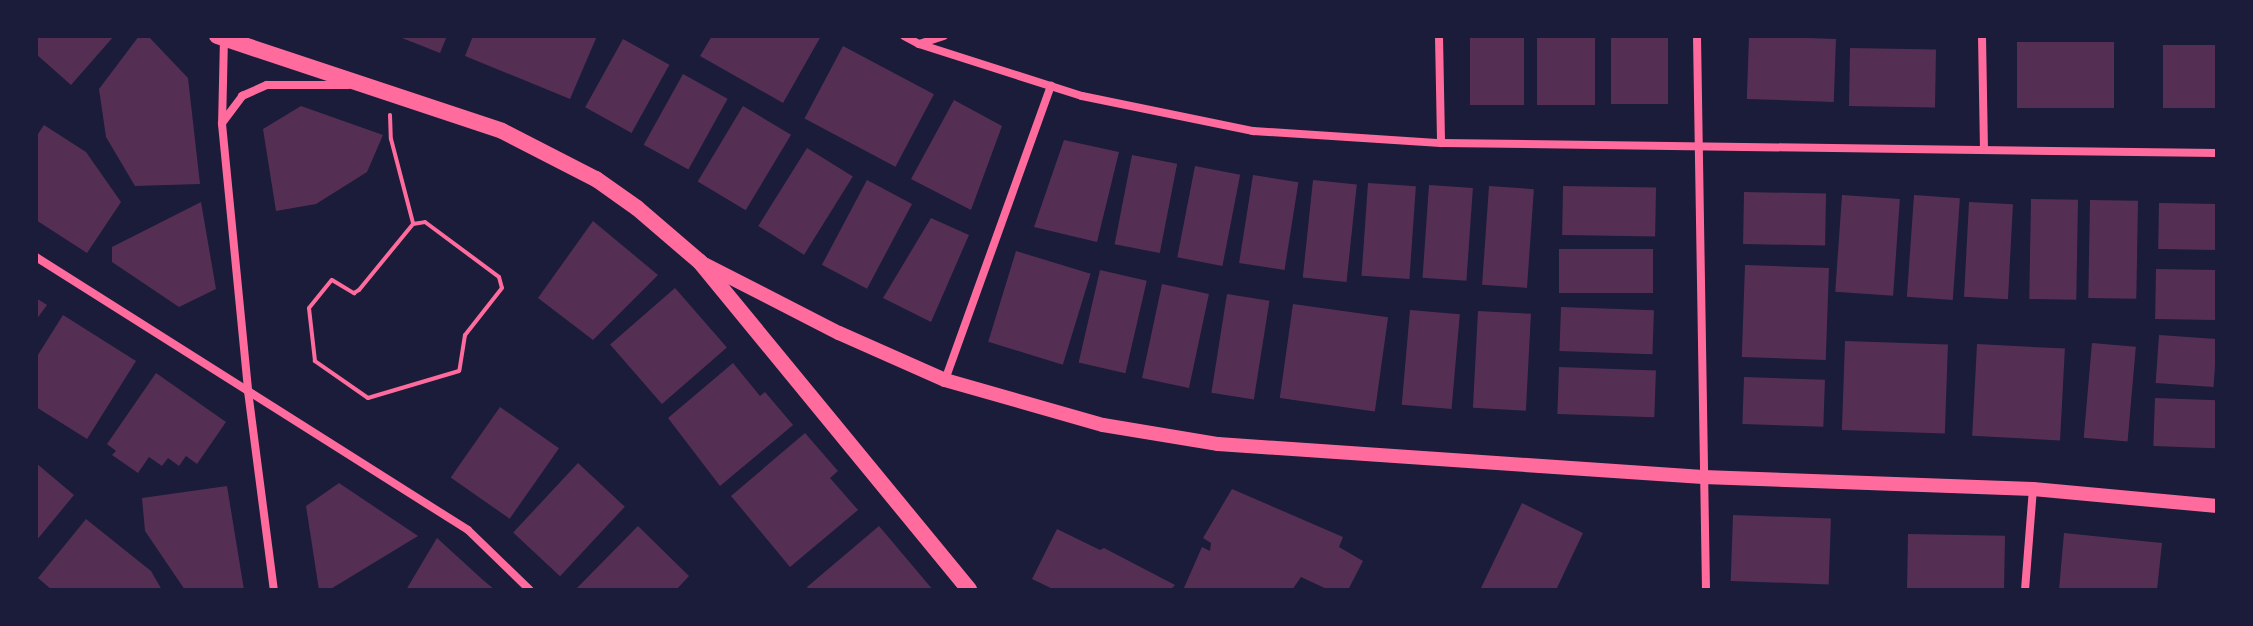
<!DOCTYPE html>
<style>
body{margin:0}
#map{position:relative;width:2253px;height:626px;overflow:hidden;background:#1b1b3a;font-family:"Nunito Sans",sans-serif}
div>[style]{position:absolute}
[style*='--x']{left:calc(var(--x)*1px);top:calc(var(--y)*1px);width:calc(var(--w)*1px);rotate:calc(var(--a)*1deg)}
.building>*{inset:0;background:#542f53;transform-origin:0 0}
.path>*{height:4px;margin:-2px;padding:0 2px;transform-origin:2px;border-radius:2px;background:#ff6b9d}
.minor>*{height:8px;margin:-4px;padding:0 4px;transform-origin:4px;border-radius:4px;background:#ff6b9d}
.tertiary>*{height:14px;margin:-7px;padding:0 7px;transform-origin:7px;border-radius:7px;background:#ff6b9d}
.secondary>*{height:16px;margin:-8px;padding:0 8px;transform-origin:8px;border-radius:8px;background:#ff6b9d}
span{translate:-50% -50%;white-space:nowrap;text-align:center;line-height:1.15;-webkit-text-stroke:8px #1b1b3a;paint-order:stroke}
.frame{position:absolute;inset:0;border:38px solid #1b1b3a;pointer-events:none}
</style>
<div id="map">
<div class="building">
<i style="clip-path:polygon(36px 36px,114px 36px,71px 85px,36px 54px)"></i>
<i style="clip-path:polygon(139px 36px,148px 36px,188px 78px,200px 184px,135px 186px,106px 137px,99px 89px)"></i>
<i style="clip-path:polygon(397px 36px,447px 36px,440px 53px)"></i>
<i style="clip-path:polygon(473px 36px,597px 36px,570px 99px,465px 56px)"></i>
<i style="clip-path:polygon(712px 36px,821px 36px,783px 103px,700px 56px)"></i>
<i style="left:1470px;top:36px;width:54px;height:69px"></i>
<i style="left:1537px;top:36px;width:58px;height:69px"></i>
<i style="left:1611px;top:36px;width:57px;height:68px"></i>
<i style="left:1749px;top:36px;width:87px;height:63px;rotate:2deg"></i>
<i style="left:623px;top:39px;width:53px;height:78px;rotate:29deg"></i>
<i style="left:2017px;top:42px;width:97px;height:66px"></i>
<i style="left:2163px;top:45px;width:54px;height:63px"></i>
<i style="left:843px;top:46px;width:103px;height:82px;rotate:28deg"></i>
<i style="left:1850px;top:48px;width:86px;height:58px;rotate:1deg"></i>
<i style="left:683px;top:74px;width:51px;height:81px;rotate:29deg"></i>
<i style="clip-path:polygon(954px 100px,1002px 126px,971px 210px,911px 179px)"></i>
<i style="clip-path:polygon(301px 106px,383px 135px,367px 172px,316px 204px,276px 211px,263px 129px)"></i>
<i style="left:743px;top:106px;width:56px;height:88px;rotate:31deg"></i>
<i style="clip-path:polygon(44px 125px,86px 152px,121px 202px,87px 253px,36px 220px,36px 137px)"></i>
<i style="clip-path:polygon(1064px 140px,1119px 152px,1097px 242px,1034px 227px)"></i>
<i style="left:807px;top:148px;width:54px;height:92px;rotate:32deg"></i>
<i style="left:1132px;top:155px;width:46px;height:91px;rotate:11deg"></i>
<i style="left:1195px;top:166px;width:46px;height:93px;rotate:11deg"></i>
<i style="left:1253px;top:175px;width:46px;height:89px;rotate:9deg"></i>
<i style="left:867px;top:180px;width:51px;height:96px;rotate:28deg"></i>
<i style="left:1313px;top:180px;width:44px;height:98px;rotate:6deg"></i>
<i style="left:1368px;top:183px;width:48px;height:93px;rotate:4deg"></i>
<i style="left:1429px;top:185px;width:44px;height:93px;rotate:4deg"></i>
<i style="left:1489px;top:186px;width:45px;height:99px;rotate:4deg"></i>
<i style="left:1563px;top:186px;width:93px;height:49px;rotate:1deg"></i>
<i style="left:1744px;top:192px;width:82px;height:52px;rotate:1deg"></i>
<i style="left:1842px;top:195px;width:58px;height:97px;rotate:4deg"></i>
<i style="left:1914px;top:195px;width:46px;height:102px;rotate:4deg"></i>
<i style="left:2031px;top:199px;width:47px;height:100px;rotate:1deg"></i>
<i style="left:2090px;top:200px;width:48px;height:98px;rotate:1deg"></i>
<i style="clip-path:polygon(201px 202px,216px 289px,179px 307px,112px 262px,112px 247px)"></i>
<i style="left:1969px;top:202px;width:44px;height:95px;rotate:3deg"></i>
<i style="left:2159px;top:203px;width:58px;height:46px;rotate:1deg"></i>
<i style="clip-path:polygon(931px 218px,969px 235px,931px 322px,883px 298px)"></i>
<i style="clip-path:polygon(593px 221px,658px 275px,593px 340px,538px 298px)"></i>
<i style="left:1653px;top:249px;width:44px;height:94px;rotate:90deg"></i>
<i style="left:1016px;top:251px;width:78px;height:95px;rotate:17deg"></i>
<i style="left:1745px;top:265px;width:84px;height:92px;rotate:2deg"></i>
<i style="left:2156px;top:269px;width:61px;height:50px;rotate:1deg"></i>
<i style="left:1100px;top:270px;width:48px;height:95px;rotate:13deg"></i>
<i style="left:1162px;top:284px;width:48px;height:96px;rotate:12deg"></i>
<i style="left:675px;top:288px;width:79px;height:86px;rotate:49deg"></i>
<i style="left:1227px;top:294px;width:43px;height:100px;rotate:9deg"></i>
<i style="clip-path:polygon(36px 298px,47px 305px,36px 320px)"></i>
<i style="left:1293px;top:304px;width:96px;height:95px;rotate:8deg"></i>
<i style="left:1561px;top:307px;width:93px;height:44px;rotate:2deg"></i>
<i style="left:1410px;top:310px;width:50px;height:95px;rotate:5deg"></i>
<i style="left:1478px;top:311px;width:53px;height:97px;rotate:3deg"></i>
<i style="clip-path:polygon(63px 315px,136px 361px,87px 439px,36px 407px,36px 358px)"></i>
<i style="left:2159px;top:335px;width:58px;height:48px;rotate:4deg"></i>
<i style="left:1845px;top:341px;width:103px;height:89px;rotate:2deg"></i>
<i style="left:2092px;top:343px;width:44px;height:95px;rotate:5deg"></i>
<i style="left:1977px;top:344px;width:88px;height:92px;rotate:3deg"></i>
<i style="clip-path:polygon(733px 363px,760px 396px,765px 392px,793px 425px,720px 486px,668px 418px)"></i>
<i style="left:1559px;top:367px;width:97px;height:47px;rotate:2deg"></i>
<i style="clip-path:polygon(156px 373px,226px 422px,197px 464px,186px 456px,179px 466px,168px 458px,162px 466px,149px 457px,138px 473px,112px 455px,116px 451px,107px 444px)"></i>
<i style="left:1744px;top:377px;width:81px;height:47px;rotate:2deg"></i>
<i style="left:2155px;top:398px;width:62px;height:48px;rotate:2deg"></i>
<i style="left:500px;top:407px;width:72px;height:86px;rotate:35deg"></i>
<i style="clip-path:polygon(805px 433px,838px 471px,830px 478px,858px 510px,790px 567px,731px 496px)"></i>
<i style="clip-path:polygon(36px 463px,74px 495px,36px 541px)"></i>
<i style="left:578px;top:463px;width:64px;height:95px;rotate:43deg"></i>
<i style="clip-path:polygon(339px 483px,418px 536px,329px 590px,319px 590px,306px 506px)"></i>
<i style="clip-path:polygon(227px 486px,244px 590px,185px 590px,145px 531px,142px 498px)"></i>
<i style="clip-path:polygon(1232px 489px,1343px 537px,1339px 547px,1363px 561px,1348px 590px,1329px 590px,1301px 577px,1292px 590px,1183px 590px,1202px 547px,1210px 551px,1211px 543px,1203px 538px)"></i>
<i style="clip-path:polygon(1522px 503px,1583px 533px,1556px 590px,1480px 590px)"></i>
<i style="left:1733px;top:515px;width:98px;height:66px;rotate:2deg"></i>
<i style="clip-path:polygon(86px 519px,151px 571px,162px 590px,52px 590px,38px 578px)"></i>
<i style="clip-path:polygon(638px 526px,689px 576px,676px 590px,579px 590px,577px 588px)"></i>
<i style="clip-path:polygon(879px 526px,933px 590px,809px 590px,807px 587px)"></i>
<i style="clip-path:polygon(1057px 529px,1100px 550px,1104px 548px,1175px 585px,1170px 590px,1055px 590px,1032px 579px)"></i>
<i style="clip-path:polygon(2064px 533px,2162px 543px,2157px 590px,2059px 590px)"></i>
<i style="left:1908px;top:534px;width:97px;height:56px;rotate:1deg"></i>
<i style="clip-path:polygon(437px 538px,483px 580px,495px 590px,406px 590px)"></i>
</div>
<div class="path">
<i style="--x:390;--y:115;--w:24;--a:88"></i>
<i style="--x:391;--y:139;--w:87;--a:75.3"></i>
<i style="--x:425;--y:222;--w:92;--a:36.6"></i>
<i style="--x:499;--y:277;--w:11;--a:75"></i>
<i style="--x:502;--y:288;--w:60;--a:128.2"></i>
<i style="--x:465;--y:335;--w:36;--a:99"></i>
<i style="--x:459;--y:371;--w:95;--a:163.5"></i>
<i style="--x:368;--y:398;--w:65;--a:-145.1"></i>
<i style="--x:315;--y:361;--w:53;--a:-96.5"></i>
<i style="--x:309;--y:308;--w:36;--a:-51"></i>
<i style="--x:332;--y:280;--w:26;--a:31"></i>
<i style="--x:354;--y:293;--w:6;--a:-31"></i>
<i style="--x:359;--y:290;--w:85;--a:-50.7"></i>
<i style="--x:413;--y:224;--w:12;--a:-9"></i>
</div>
<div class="minor">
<i style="--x:904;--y:36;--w:17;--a:28"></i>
<i style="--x:919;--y:44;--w:171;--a:17.7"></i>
<i style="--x:1082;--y:96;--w:175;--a:11.6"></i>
<i style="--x:1253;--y:131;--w:188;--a:3.7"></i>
<i style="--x:1441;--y:143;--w:776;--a:0.74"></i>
<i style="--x:1439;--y:36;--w:107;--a:88.9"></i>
<i style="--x:1697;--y:36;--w:554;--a:89.07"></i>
<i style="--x:1982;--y:36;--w:114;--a:89"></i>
<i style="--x:224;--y:38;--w:86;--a:91.3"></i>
<i style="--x:222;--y:124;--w:268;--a:84.4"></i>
<i style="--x:248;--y:391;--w:201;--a:82.6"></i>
<i style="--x:919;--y:44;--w:26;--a:-18"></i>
<i style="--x:222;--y:123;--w:34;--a:-53"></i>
<i style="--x:242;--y:96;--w:27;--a:-24"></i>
<i style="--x:267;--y:85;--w:81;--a:0"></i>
<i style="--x:36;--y:257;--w:511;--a:32.29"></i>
<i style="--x:468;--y:530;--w:86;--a:44.1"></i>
<i style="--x:945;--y:380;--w:313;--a:-70.2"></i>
<i style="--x:2025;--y:590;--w:101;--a:-85.5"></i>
</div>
<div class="tertiary">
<i style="--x:702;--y:263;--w:154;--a:27.1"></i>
<i style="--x:839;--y:333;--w:116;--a:23.9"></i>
<i style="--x:945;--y:380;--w:164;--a:15.9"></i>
<i style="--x:1103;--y:425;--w:117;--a:9.4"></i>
<i style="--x:1218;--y:444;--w:486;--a:3.9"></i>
<i style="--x:1703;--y:477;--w:330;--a:2.1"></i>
<i style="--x:2033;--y:489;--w:185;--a:5.3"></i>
</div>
<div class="secondary">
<i style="--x:217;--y:36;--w:300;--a:18.4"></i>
<i style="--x:502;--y:131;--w:106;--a:27.1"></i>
<i style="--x:596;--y:179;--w:50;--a:35.3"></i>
<i style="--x:637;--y:208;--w:83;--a:40.6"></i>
<i style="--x:700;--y:262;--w:424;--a:50.6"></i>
</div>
<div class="frame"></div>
</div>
